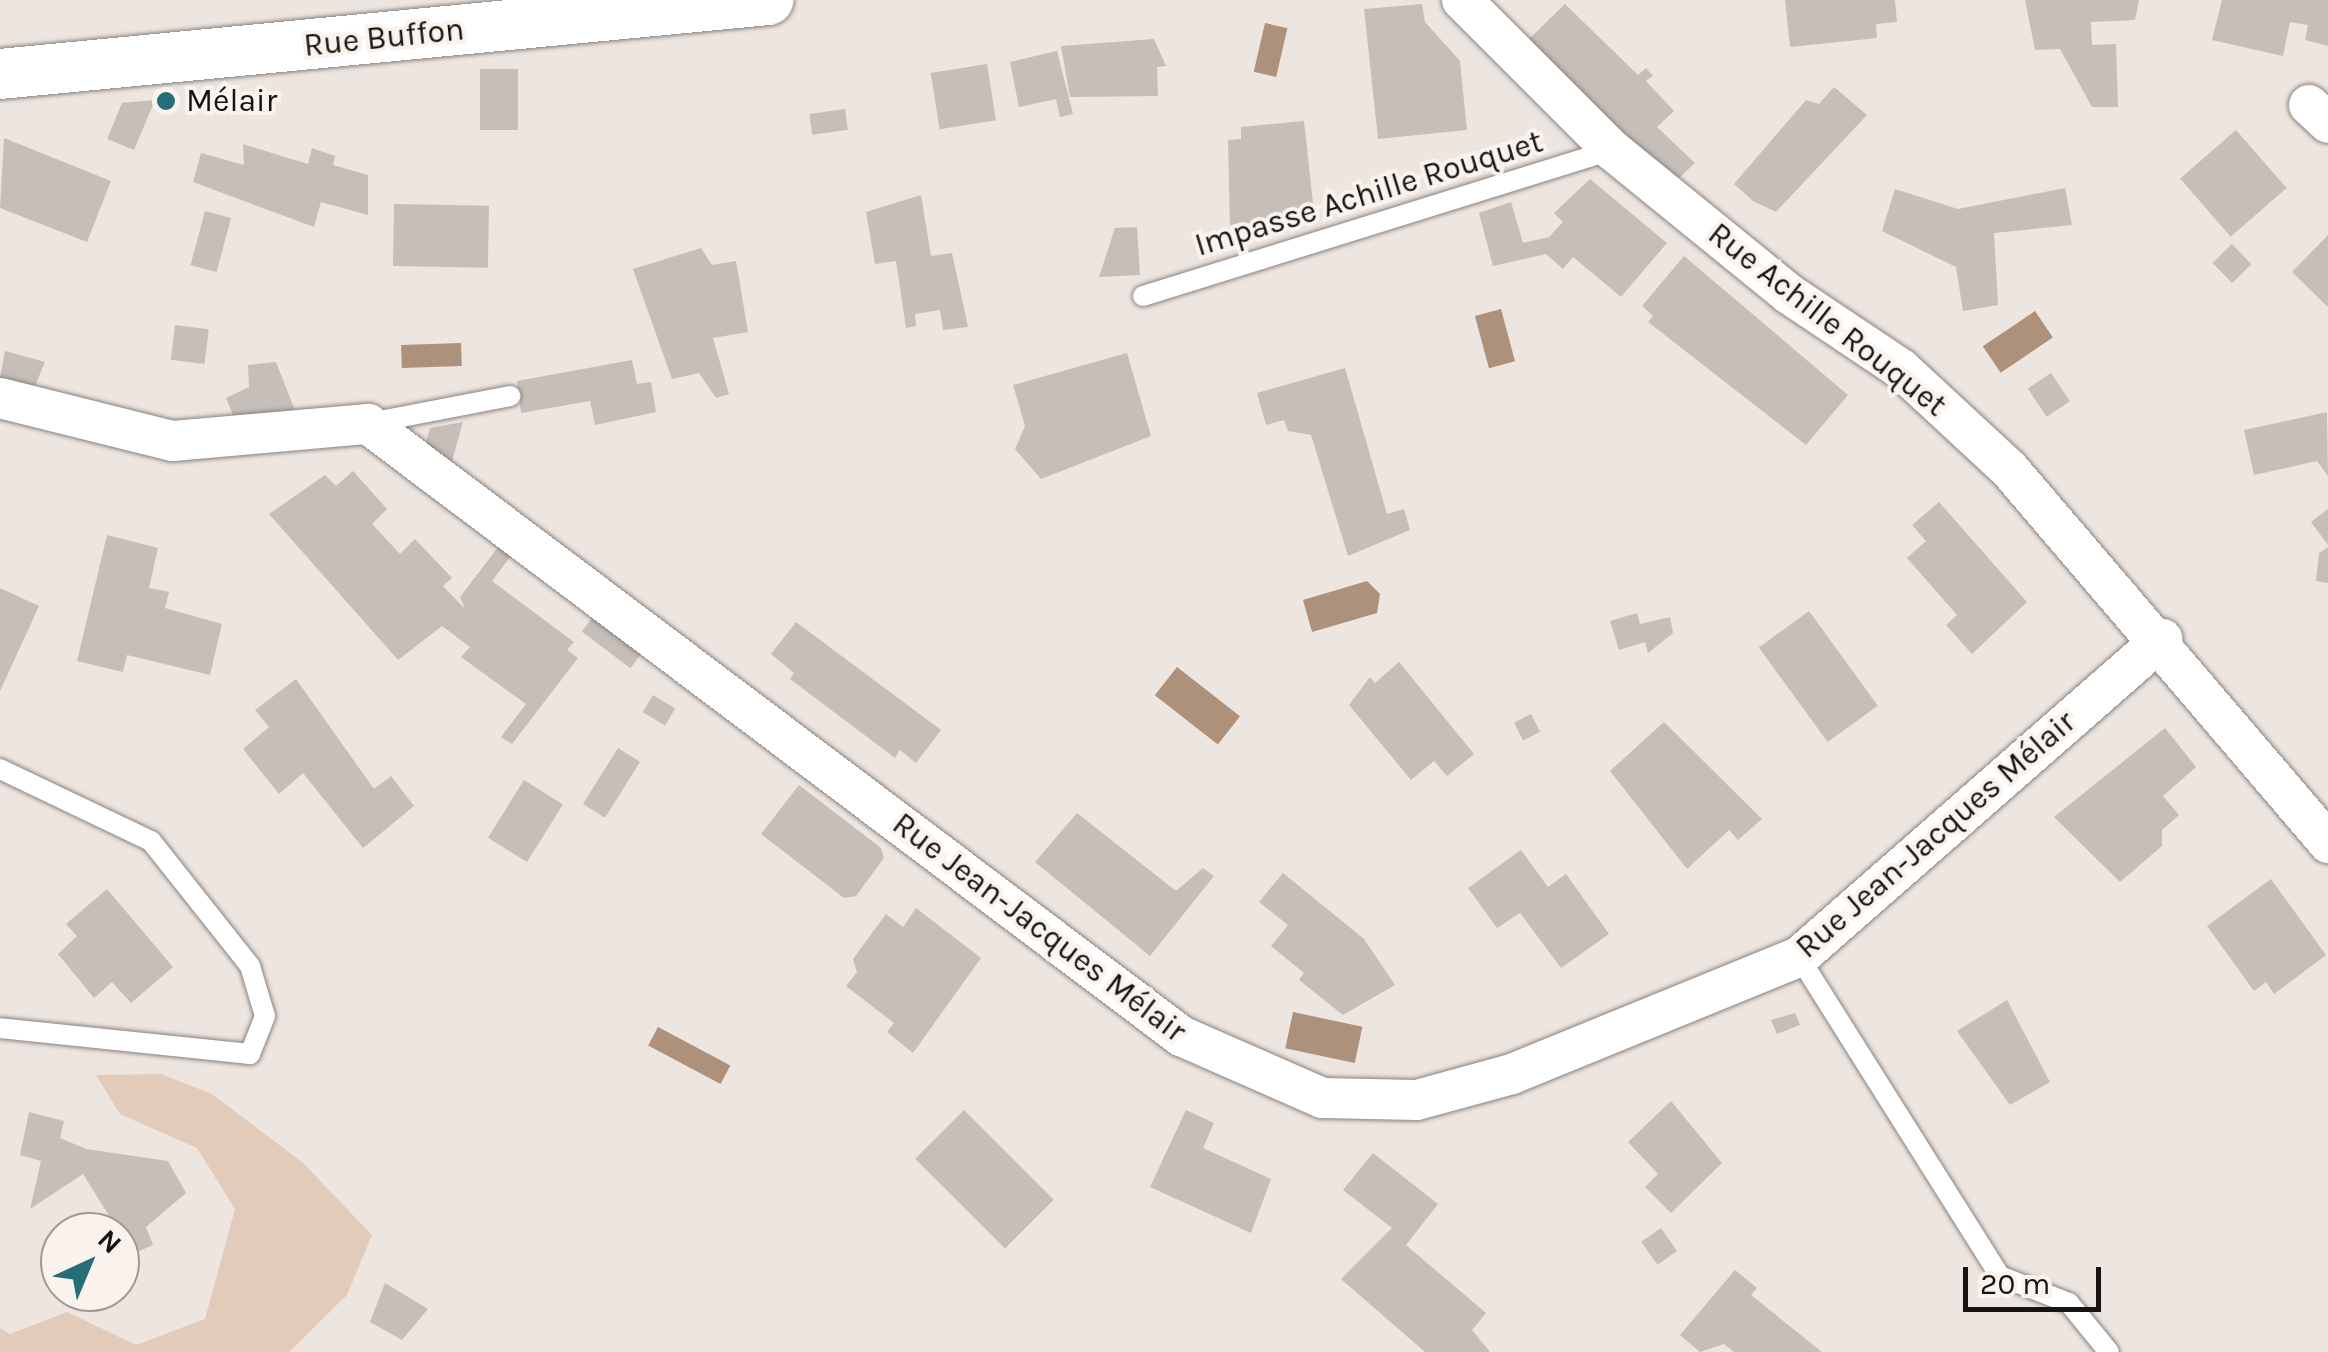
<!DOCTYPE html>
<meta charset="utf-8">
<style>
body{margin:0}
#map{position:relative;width:2328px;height:1352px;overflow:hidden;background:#ede5e0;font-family:Karla,sans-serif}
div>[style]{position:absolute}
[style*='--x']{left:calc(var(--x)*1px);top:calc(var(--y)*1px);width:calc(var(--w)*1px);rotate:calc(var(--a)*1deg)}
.green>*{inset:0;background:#e3cbb9}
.water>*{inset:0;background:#ae917b;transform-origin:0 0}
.building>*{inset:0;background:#c5beb9;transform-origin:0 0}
.roads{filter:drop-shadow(0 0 2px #89827d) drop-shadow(0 0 2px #89827d)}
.service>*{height:20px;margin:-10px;padding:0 10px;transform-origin:10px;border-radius:10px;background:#fff}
.minor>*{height:40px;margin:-20px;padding:0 20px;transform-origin:20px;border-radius:20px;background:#fff}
.tertiary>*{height:50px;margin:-25px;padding:0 25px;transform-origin:25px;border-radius:25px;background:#fff}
.dots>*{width:28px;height:28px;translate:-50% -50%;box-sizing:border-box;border:5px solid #faf3ed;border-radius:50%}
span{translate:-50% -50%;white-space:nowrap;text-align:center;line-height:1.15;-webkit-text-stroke:8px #faf3ed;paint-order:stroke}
.street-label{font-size:32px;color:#161412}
.poi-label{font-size:32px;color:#161412}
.left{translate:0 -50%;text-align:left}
.north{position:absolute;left:40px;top:1212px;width:100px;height:100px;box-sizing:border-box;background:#faf3ed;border:2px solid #9f9a95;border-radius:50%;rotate:44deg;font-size:28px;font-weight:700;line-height:40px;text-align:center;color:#161412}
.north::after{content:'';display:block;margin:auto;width:35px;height:45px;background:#256e78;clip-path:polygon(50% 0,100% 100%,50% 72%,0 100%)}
.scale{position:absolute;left:1963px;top:1267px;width:138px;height:45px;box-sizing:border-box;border:5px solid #161412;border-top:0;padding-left:12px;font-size:30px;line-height:35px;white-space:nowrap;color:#161412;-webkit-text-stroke:8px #faf3ed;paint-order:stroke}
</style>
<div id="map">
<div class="green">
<i style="clip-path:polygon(161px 1074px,212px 1094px,303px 1163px,372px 1235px,347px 1295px,289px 1352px,0 1352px,0 1328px,10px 1334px,67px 1312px,136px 1345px,205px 1319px,235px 1209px,197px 1148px,120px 1114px,96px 1075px)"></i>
</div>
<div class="water">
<i style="left:1265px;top:23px;width:23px;height:50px;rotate:13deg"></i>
<i style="left:1501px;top:309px;width:54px;height:27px;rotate:75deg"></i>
<i style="left:2035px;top:311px;width:32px;height:63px;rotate:56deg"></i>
<i style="left:461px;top:343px;width:23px;height:60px;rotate:88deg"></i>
<i style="clip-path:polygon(1367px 581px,1380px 594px,1377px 613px,1312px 632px,1303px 600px)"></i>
<i style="left:1177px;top:667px;width:80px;height:36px;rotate:38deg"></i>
<i style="left:1293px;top:1012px;width:71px;height:37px;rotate:12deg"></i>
<i style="left:658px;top:1027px;width:82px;height:21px;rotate:28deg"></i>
</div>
<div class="building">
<i style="clip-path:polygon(1785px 0,1895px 0,1897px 22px,1876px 24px,1877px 38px,1790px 47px)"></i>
<i style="clip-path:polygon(2025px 0,2139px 0,2135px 20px,2091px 22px,2092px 45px,2116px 44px,2118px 107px,2092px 107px,2060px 49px,2035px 50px)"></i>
<i style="clip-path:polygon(2222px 0,2328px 0,2328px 46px,2305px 40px,2308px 25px,2290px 22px,2283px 56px,2212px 40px)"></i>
<i style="clip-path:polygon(1422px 4px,1425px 22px,1460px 61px,1467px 130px,1378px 139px,1364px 9px)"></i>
<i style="clip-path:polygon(1565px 4px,1638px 75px,1646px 68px,1653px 76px,1646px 81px,1674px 111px,1657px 127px,1695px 163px,1678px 179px,1656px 171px,1527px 41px)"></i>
<i style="clip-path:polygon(1154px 39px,1166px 66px,1157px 67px,1158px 96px,1070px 97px,1061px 46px)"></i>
<i style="clip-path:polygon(1057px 51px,1073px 114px,1060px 117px,1056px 99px,1019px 107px,1010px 62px)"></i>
<i style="left:987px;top:64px;width:57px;height:57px;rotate:81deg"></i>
<i style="left:518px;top:69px;width:61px;height:38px;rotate:90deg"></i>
<i style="clip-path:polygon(1834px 87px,1867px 115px,1776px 212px,1753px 201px,1734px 184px,1806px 100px,1819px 104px)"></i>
<i style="clip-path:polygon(155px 100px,134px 150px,107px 139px,122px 103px)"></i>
<i style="left:845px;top:109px;width:21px;height:36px;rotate:82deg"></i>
<i style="clip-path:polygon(1304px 121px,1315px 221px,1230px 229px,1228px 140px,1241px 139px,1241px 127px)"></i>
<i style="left:2236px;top:130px;width:77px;height:74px;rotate:49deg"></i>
<i style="clip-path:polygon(4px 138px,111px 181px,87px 242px,0 208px)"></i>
<i style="clip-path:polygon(243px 144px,308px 164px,312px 148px,335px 156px,333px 165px,368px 175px,368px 215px,321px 202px,314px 227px,193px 182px,201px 153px,244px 165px)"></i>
<i style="clip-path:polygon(1590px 179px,1667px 243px,1621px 297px,1573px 257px,1563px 269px,1546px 254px,1493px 266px,1479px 213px,1511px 202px,1523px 243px,1549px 237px,1563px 222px,1554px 213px)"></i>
<i style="clip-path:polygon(2065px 188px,2072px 225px,1994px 233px,1998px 305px,1963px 311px,1956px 267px,1882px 231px,1895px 189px,1958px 209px)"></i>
<i style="clip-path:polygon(921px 195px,931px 256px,952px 253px,968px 327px,943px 330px,940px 310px,915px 314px,916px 326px,906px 328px,896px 261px,875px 264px,866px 212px)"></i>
<i style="left:394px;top:204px;width:95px;height:62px;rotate:1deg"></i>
<i style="left:205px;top:211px;width:27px;height:56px;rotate:15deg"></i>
<i style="clip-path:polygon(1137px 227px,1140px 275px,1099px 277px,1115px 228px)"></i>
<i style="clip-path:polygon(2328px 235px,2328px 307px,2292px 272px)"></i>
<i style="left:2232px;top:244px;width:28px;height:27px;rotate:46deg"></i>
<i style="clip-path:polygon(701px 248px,712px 265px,736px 261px,748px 332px,713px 338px,729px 394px,716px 398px,699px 373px,672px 379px,633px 269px)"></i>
<i style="clip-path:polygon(1684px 256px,1848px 395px,1806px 445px,1648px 322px,1653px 316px,1642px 306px)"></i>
<i style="left:175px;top:325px;width:34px;height:35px;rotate:7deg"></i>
<i style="clip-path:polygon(5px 351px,45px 362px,35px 386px,0 378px)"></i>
<i style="clip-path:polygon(1127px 353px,1151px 436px,1041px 479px,1015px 449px,1025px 426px,1013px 385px)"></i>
<i style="clip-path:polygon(632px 360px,637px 384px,651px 382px,656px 412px,595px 425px,590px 401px,521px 413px,517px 381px)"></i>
<i style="clip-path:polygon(276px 362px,298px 418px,236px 422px,226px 398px,249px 387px,248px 365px)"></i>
<i style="clip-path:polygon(1345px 368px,1387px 514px,1404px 509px,1410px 530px,1348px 556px,1311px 435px,1288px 431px,1284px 420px,1266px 425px,1257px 393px)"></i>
<i style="left:2051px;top:373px;width:34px;height:28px;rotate:56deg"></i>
<i style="clip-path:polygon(2327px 412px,2328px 476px,2317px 461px,2254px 475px,2244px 430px)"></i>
<i style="clip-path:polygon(463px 422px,450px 468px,424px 449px,430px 428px)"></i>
<i style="clip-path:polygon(353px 471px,387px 509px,372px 524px,400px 554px,415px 539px,452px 578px,443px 586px,465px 609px,460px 597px,505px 538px,517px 548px,492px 581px,574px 642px,567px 650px,578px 658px,512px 744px,501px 737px,526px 704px,461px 657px,470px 647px,442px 626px,398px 660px,269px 514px,325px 475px,336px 486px)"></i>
<i style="clip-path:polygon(1939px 502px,2027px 602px,1972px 654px,1946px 625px,1957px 615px,1907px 558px,1926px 541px,1912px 525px)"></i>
<i style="clip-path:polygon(2328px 509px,2328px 545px,2311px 522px)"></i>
<i style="clip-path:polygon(107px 535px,158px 548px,149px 588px,169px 592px,165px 608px,222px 624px,210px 675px,127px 655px,123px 672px,77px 661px)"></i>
<i style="clip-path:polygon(2328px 547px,2328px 583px,2316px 581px,2319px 553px)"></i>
<i style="clip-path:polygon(0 588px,39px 606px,0 691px)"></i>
<i style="left:598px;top:610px;width:61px;height:27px;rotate:37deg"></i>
<i style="left:1809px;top:611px;width:117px;height:62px;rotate:54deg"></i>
<i style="clip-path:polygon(1637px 613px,1640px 624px,1670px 617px,1673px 633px,1648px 653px,1645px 642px,1619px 650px,1610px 621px)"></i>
<i style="clip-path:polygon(796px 622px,941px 730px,916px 763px,900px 750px,895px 758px,790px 679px,794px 673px,771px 654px)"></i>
<i style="clip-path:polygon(1399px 662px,1474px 754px,1447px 776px,1434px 761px,1411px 780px,1349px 705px,1370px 677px,1375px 683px)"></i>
<i style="clip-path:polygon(296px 679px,374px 789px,391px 776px,414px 806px,363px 848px,303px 773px,279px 794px,243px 749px,269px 727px,255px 710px)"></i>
<i style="left:653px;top:695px;width:26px;height:20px;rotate:31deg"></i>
<i style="left:1531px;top:714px;width:20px;height:19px;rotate:63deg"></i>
<i style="clip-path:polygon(1664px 722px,1762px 819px,1738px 840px,1729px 830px,1687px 869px,1610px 771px)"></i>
<i style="clip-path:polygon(2165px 728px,2196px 767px,2163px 796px,2179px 815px,2162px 830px,2162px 846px,2120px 882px,2054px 817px)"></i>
<i style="left:618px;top:748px;width:26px;height:66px;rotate:32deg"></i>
<i style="left:524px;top:780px;width:46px;height:68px;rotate:32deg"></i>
<i style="clip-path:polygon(799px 785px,881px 848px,884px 858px,856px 896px,844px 898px,761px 834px)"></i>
<i style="clip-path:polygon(1077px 813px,1176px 891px,1203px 868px,1214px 876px,1150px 956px,1035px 862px)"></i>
<i style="clip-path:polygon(1521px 850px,1548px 887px,1566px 874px,1609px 934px,1561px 968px,1520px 913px,1497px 928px,1468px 888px)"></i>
<i style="clip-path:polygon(1283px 873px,1364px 939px,1395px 985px,1343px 1015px,1299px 980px,1304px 973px,1271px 946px,1288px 925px,1259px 902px)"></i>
<i style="clip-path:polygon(2271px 879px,2326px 955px,2274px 994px,2266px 982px,2254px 991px,2207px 926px)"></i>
<i style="clip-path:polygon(107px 889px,173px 967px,131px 1003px,112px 982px,94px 998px,58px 954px,77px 936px,66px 924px)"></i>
<i style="clip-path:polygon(916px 908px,981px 958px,913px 1053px,887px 1032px,894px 1023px,846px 986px,857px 972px,853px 959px,886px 914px,903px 927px)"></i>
<i style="clip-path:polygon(2007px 1000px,2050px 1082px,2010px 1105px,1957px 1031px)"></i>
<i style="clip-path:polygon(1795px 1013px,1800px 1025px,1777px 1034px,1771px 1020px)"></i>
<i style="clip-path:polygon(1671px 1101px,1722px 1163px,1671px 1213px,1645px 1187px,1658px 1174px,1628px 1142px)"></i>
<i style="left:964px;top:1110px;width:127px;height:69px;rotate:45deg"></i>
<i style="clip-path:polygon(1186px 1110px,1214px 1123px,1203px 1148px,1271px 1179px,1251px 1233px,1150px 1187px)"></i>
<i style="clip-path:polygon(29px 1112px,64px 1121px,60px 1138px,86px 1149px,168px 1161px,186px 1193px,146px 1227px,153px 1245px,133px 1254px,83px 1174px,30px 1209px,41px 1161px,20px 1155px)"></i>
<i style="clip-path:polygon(1373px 1153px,1438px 1204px,1406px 1245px,1486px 1313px,1472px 1330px,1490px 1352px,1425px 1352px,1341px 1279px,1392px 1228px,1343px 1190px)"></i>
<i style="left:1661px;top:1228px;width:28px;height:24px;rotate:55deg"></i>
<i style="clip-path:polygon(1735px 1270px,1757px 1288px,1751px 1295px,1822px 1352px,1734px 1352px,1724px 1344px,1700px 1352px,1680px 1335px)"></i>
<i style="clip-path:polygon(385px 1283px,428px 1309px,402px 1340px,370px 1322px)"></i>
</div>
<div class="roads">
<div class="service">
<i style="--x:1143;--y:296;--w:491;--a:-17.3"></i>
<i style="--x:370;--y:423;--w:143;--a:-10.9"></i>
<i style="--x:0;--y:769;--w:167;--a:25.5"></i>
<i style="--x:151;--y:841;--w:159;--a:51.6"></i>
<i style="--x:250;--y:966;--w:52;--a:73.3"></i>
<i style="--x:265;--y:1016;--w:41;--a:111.5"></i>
<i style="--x:250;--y:1054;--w:251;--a:-174.1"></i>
<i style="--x:1799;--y:957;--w:377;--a:57.8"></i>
<i style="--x:2000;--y:1276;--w:74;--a:21.4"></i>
<i style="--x:2069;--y:1303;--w:63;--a:50.8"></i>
</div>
<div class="minor">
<i style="--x:1462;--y:0;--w:212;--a:45"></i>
<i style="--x:1612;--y:150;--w:228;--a:39.1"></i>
<i style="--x:1789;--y:294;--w:135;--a:33.8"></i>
<i style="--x:1901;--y:369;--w:147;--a:42.8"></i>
<i style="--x:2009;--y:469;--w:492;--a:49.5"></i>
<i style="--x:2309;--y:105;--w:26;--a:43"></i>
<i style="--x:0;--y:398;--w:178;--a:14"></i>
<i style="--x:173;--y:441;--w:196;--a:-5"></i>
<i style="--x:368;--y:424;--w:1018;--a:36.97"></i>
<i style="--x:1181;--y:1036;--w:154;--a:23.7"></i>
<i style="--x:1322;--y:1098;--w:95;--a:1.2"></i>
<i style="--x:1417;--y:1100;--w:98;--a:-15.3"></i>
<i style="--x:1512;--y:1074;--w:310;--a:-22.2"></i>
<i style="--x:1799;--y:957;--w:483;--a:-41.2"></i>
</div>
<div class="tertiary">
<i style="--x:0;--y:74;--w:772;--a:-5.5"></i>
</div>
</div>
<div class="dots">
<i style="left:166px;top:101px;background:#256e78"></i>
</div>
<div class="street-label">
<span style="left:384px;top:38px;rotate:-6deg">Rue Buffon</span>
<span style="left:1369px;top:194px;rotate:-17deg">Impasse Achille Rouquet</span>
<span style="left:1827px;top:320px;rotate:38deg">Rue Achille Rouquet</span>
<span style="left:1936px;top:835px;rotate:-41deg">Rue Jean-Jacques Mélair</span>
<span style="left:1039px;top:928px;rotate:37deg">Rue Jean-Jacques Mélair</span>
</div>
<div class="poi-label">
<span class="left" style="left:186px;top:101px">Mélair</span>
</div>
<div class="north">N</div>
<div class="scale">20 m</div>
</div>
